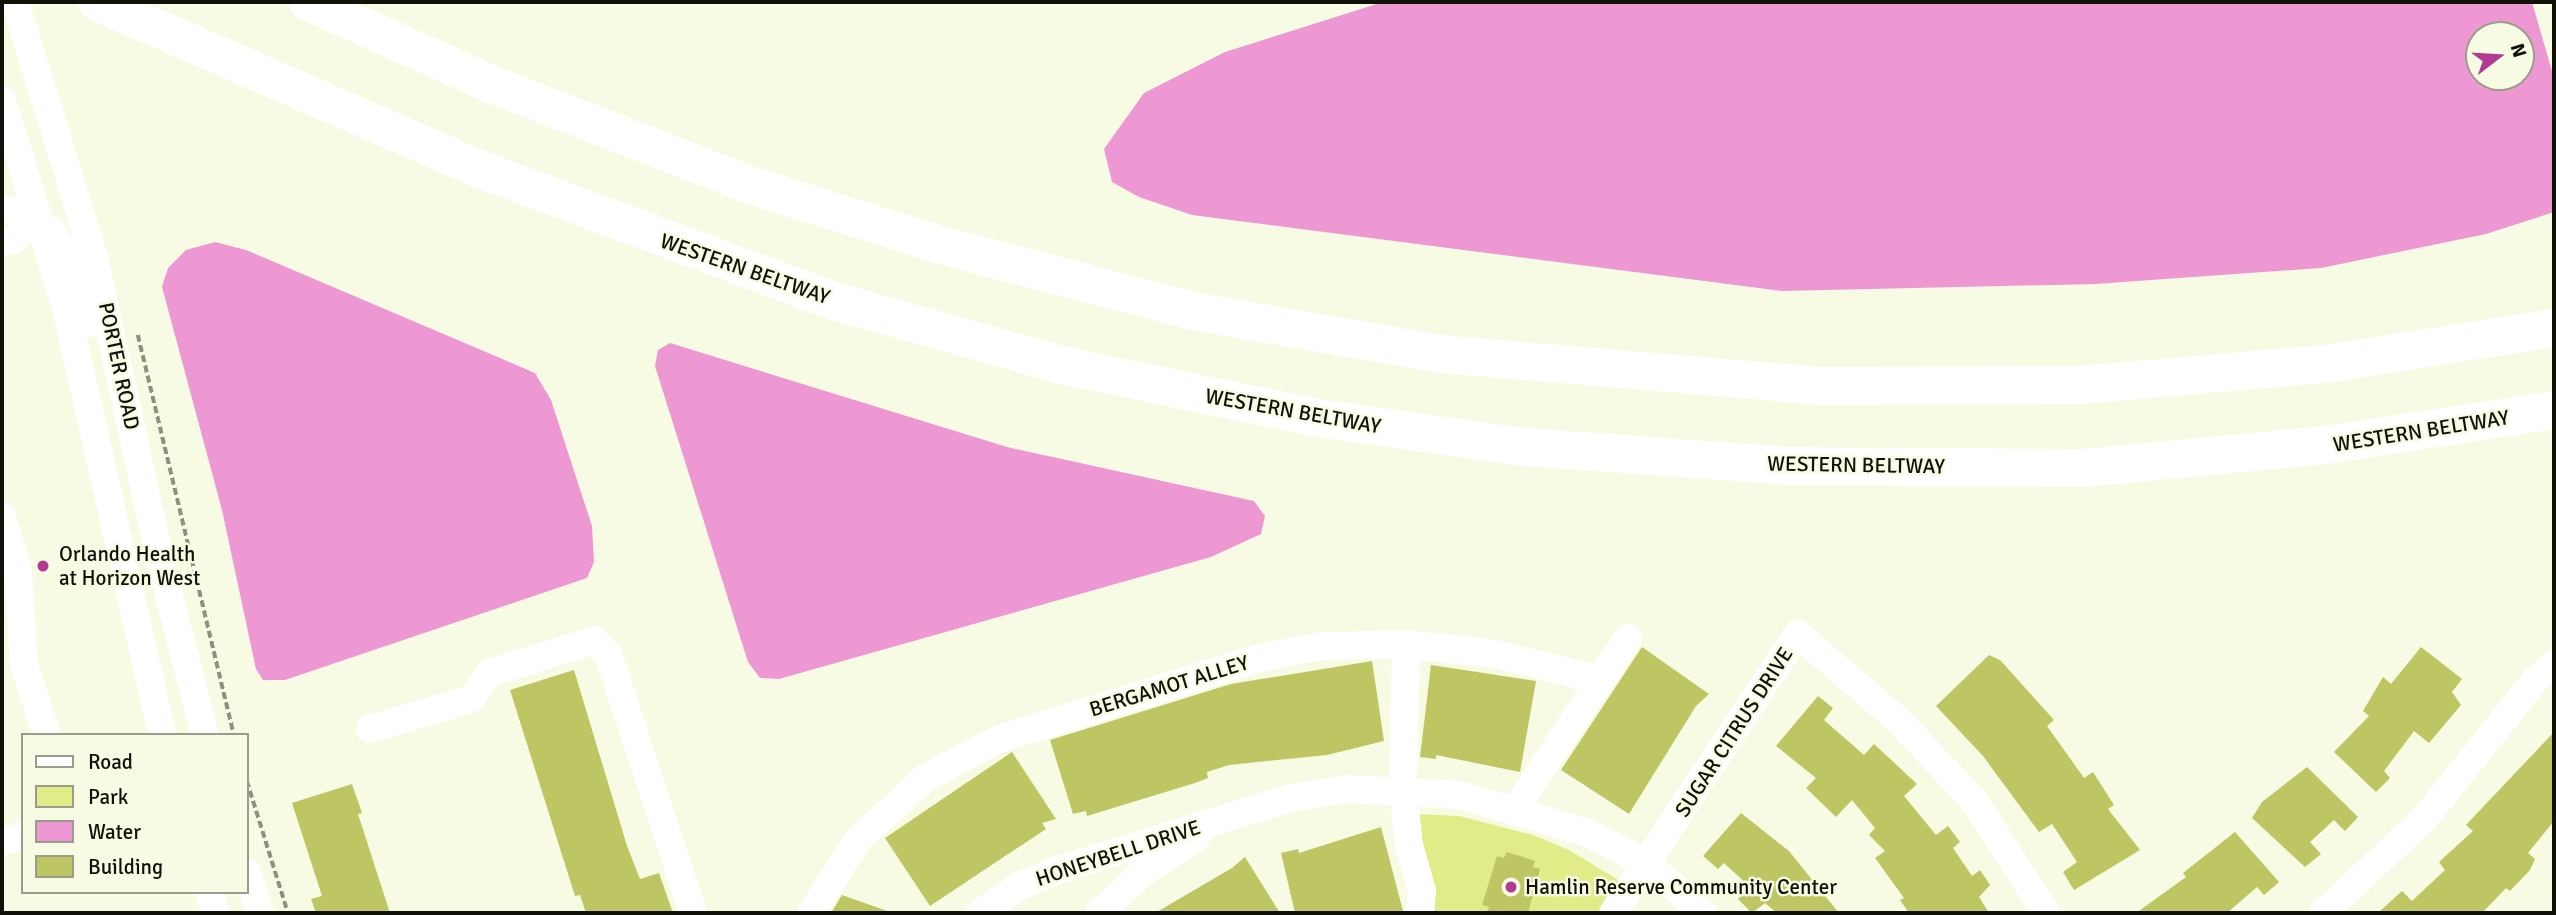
<!DOCTYPE html>
<style>
body{margin:0}
#map{position:relative;width:2556px;height:915px;overflow:hidden;background:#f7fbe3;font-family:Signika,sans-serif}
div>[style]{position:absolute}
[style*='--x']{left:calc(var(--x)*1px);top:calc(var(--y)*1px);width:calc(var(--w)*1px);rotate:calc(var(--a)*1deg)}
.green>*{inset:0;background:#e1eb88}
.water>*{inset:0;background:#ed98d3}
.building>*{inset:0;background:#bdc662}
.path>*{height:3.5px;margin-top:-1.75px;transform-origin:0;background:repeating-linear-gradient(90deg,#8e9080 0 7px,transparent 0 10.5px)}
.minor>*{height:28px;margin:-14px;padding:0 14px;transform-origin:14px;border-radius:14px;background:#fff}
.highway>*{height:38px;margin:-19px;padding:0 19px;transform-origin:19px;border-radius:19px;background:#fff}
.dots>*{width:19px;height:19px;translate:-50% -50%;box-sizing:border-box;border:4px solid #f7fbe3;border-radius:50%}
span{translate:-50% -50%;white-space:nowrap;text-align:center;line-height:1.15;-webkit-text-stroke:5px #f7fbe3;paint-order:stroke}
.street-label{font-size:21px;color:#101109}
.poi-label{font-size:21px;color:#101109}
.left{translate:0 -50%;text-align:left}
.frame{position:absolute;inset:0;border:4px solid #101109;pointer-events:none}
.legend{position:absolute;left:21px;top:733px;width:228px;height:161px;box-sizing:border-box;background:#f7fbe3;border:2px solid #9b9d8c;margin:0;padding:9px 12px;list-style:none;font-size:21px;color:#101109}
.legend li{display:flex;align-items:center;gap:14px;height:35px}
.legend b{width:35px;border:2px solid #9b9d8c}
.north{position:absolute;left:2465px;top:21px;width:70px;height:70px;box-sizing:border-box;background:#f7fbe3;border:2px solid #9b9d8c;border-radius:50%;rotate:73deg;font-size:19px;font-weight:700;line-height:28px;text-align:center;color:#101109}
.north::after{content:'';display:block;margin:auto;width:24px;height:32px;background:#b03b93;clip-path:polygon(50% 0,100% 100%,50% 72%,0 100%)}
</style>
<div id="map">
<div class="green">
<i style="clip-path:polygon(1414px 814px,1459px 816px,1533px 835px,1569px 850px,1623px 883px,1602px 913px,1429px 913px)"></i>
</div>
<div class="water">
<i style="clip-path:polygon(evenodd,1383px 2px,2532px 2px,2554px 78px,2554px 212px,2486px 234px,2321px 268px,2095px 284px,1782px 291px,1192px 215px,1139px 197px,1112px 182px,1104px 149px,1144px 93px,1225px 52px,1383px 2px,2479px 35px,2521px 35px,2521px 77px,2479px 77px,2479px 35px)"></i>
<i style="clip-path:polygon(215px 242px,246px 250px,535px 373px,551px 400px,592px 526px,594px 562px,587px 578px,285px 680px,263px 680px,256px 669px,222px 510px,162px 287px,168px 268px,186px 250px)"></i>
<i style="clip-path:polygon(670px 343px,1007px 447px,1254px 501px,1265px 516px,1261px 534px,1211px 557px,779px 679px,760px 678px,748px 662px,655px 366px,658px 350px)"></i>
</div>
<div class="building">
<i style="clip-path:polygon(1642px 647px,1709px 694px,1696px 706px,1629px 814px,1561px 770px)"></i>
<i style="clip-path:polygon(2421px 647px,2462px 679px,2452px 692px,2461px 705px,2429px 743px,2414px 731px,2384px 771px,2390px 778px,2376px 792px,2334px 752px,2369px 716px,2363px 711px,2383px 677px,2391px 684px)"></i>
<i style="clip-path:polygon(1989px 655px,2000px 660px,2054px 720px,2047px 726px,2084px 778px,2093px 772px,2114px 805px,2108px 809px,2140px 850px,2074px 890px,2063px 872px,2077px 862px,2052px 824px,2039px 832px,1983px 756px,1936px 706px)"></i>
<i style="clip-path:polygon(1372px 661px,1384px 741px,1327px 755px,1229px 765px,1207px 772px,1208px 778px,1195px 783px,1087px 816px,1086px 811px,1073px 814px,1050px 740px,1231px 684px)"></i>
<i style="clip-path:polygon(1431px 665px,1536px 681px,1520px 772px,1436px 755px,1436px 759px,1420px 757px)"></i>
<i style="clip-path:polygon(574px 670px,627px 846px,640px 879px,659px 873px,673px 913px,586px 913px,580px 895px,575px 896px,510px 690px)"></i>
<i style="clip-path:polygon(1818px 696px,1833px 708px,1824px 720px,1864px 755px,1874px 744px,1917px 784px,1904px 796px,1936px 835px,1948px 826px,1960px 842px,1953px 848px,1972px 876px,1980px 870px,1990px 885px,1979px 897px,1989px 913px,1909px 913px,1900px 900px,1904px 898px,1875px 858px,1885px 851px,1869px 835px,1875px 828px,1852px 800px,1836px 817px,1806px 788px,1816px 778px,1776px 746px)"></i>
<i style="clip-path:polygon(2554px 732px,2554px 821px,2528px 853px,2535px 859px,2530px 870px,2510px 891px,2506px 888px,2482px 913px,2378px 913px,2402px 891px,2412px 901px,2445px 870px,2439px 862px,2473px 831px,2466px 825px)"></i>
<i style="clip-path:polygon(1012px 752px,1056px 819px,1042px 823px,1046px 829px,930px 906px,885px 838px)"></i>
<i style="clip-path:polygon(2307px 767px,2358px 817px,2345px 831px,2334px 820px,2310px 842px,2321px 854px,2305px 867px,2252px 818px,2262px 802px)"></i>
<i style="clip-path:polygon(352px 784px,362px 813px,358px 814px,390px 913px,316px 913px,311px 899px,322px 896px,292px 803px)"></i>
<i style="clip-path:polygon(1741px 813px,1789px 851px,1839px 913px,1777px 913px,1765px 903px,1752px 913px,1738px 899px,1750px 887px,1724px 863px,1718px 869px,1703px 856px)"></i>
<i style="clip-path:polygon(1381px 827px,1403px 911px,1295px 913px,1281px 853px,1298px 849px,1299px 853px)"></i>
<i style="clip-path:polygon(2235px 832px,2279px 882px,2264px 895px,2257px 887px,2227px 913px,2136px 913px,2186px 877px,2183px 873px)"></i>
<i style="clip-path:polygon(1507px 852px,1535px 861px,1533px 867px,1540px 869px,1528px 913px,1487px 913px,1489px 907px,1482px 905px,1497px 856px,1504px 858px)"></i>
<i style="clip-path:polygon(1245px 857px,1280px 913px,1155px 913px,1232px 868px)"></i>
<i style="clip-path:polygon(842px 895px,887px 911px,887px 913px,831px 913px)"></i>
</div>
<div class="path">
<i style="--x:138;--y:335;--w:411;--a:76.5"></i>
<i style="--x:247;--y:781;--w:138;--a:72.7"></i>
</div>
<div class="minor">
<i style="--x:15;--y:2;--w:267;--a:72.8"></i>
<i style="--x:94;--y:257;--w:315;--a:77.7"></i>
<i style="--x:161;--y:565;--w:176;--a:75.5"></i>
<i style="--x:2;--y:100;--w:218;--a:72.9"></i>
<i style="--x:66;--y:308;--w:438;--a:77.3"></i>
<i style="--x:2;--y:209;--w:36;--a:8"></i>
<i style="--x:38;--y:214;--w:35;--a:134"></i>
<i style="--x:14;--y:239;--w:13;--a:162"></i>
<i style="--x:50;--y:230;--w:42;--a:53.7"></i>
<i style="--x:75;--y:264;--w:61;--a:76.7"></i>
<i style="--x:2;--y:516;--w:56;--a:73.5"></i>
<i style="--x:18;--y:570;--w:95;--a:86.4"></i>
<i style="--x:24;--y:665;--w:74;--a:71.8"></i>
<i style="--x:1406;--y:644;--w:145;--a:91.2"></i>
<i style="--x:1403;--y:789;--w:56;--a:83.9"></i>
<i style="--x:1409;--y:845;--w:48;--a:74.2"></i>
<i style="--x:1422;--y:891;--w:22;--a:95"></i>
<i style="--x:370;--y:729;--w:105;--a:-16.5"></i>
<i style="--x:471;--y:699;--w:32;--a:-54"></i>
<i style="--x:490;--y:673;--w:109;--a:-17.6"></i>
<i style="--x:594;--y:640;--w:20;--a:45"></i>
<i style="--x:608;--y:654;--w:273;--a:71.8"></i>
<i style="--x:1516;--y:808;--w:204;--a:-56.6"></i>
<i style="--x:2;--y:842;--w:22;--a:-18"></i>
<i style="--x:247;--y:872;--w:43;--a:72.4"></i>
<i style="--x:209;--y:892;--w:22;--a:72"></i>
<i style="--x:811;--y:913;--w:87;--a:-57.2"></i>
<i style="--x:858;--y:840;--w:91;--a:-42.8"></i>
<i style="--x:925;--y:778;--w:84;--a:-27.8"></i>
<i style="--x:999;--y:739;--w:272;--a:-17.3"></i>
<i style="--x:1259;--y:658;--w:64;--a:-10.8"></i>
<i style="--x:1322;--y:646;--w:84;--a:-1.4"></i>
<i style="--x:1406;--y:644;--w:90;--a:6.4"></i>
<i style="--x:1495;--y:654;--w:108;--a:13.9"></i>
<i style="--x:980;--y:913;--w:47;--a:-34.7"></i>
<i style="--x:1019;--y:886;--w:42;--a:-22.3"></i>
<i style="--x:1058;--y:870;--w:243;--a:-17.2"></i>
<i style="--x:1290;--y:798;--w:60;--a:-8.7"></i>
<i style="--x:1349;--y:789;--w:111;--a:3.1"></i>
<i style="--x:1460;--y:795;--w:130;--a:16.5"></i>
<i style="--x:1585;--y:832;--w:69;--a:26.6"></i>
<i style="--x:1647;--y:863;--w:75;--a:41.8"></i>
<i style="--x:1099;--y:913;--w:57;--a:-42.9"></i>
<i style="--x:1141;--y:874;--w:67;--a:-33.5"></i>
<i style="--x:1613;--y:913;--w:335;--a:-56.5"></i>
<i style="--x:1798;--y:634;--w:133;--a:40.7"></i>
<i style="--x:1899;--y:721;--w:111;--a:46.8"></i>
<i style="--x:1975;--y:802;--w:132;--a:57.4"></i>
<i style="--x:2323;--y:913;--w:138;--a:-42.9"></i>
<i style="--x:2424;--y:819;--w:179;--a:-51.3"></i>
<i style="--x:2536;--y:679;--w:23;--a:-38"></i>
</div>
<div class="highway">
<i style="--x:97;--y:2;--w:417;--a:23.6"></i>
<i style="--x:479;--y:169;--w:379;--a:20.4"></i>
<i style="--x:834;--y:301;--w:236;--a:15.7"></i>
<i style="--x:1061;--y:365;--w:255;--a:11.7"></i>
<i style="--x:1311;--y:417;--w:216;--a:8"></i>
<i style="--x:1525;--y:447;--w:268;--a:4.1"></i>
<i style="--x:1792;--y:466;--w:291;--a:0.4"></i>
<i style="--x:2083;--y:468;--w:244;--a:-5.4"></i>
<i style="--x:2326;--y:445;--w:231;--a:-8.7"></i>
<i style="--x:308;--y:2;--w:201;--a:24.1"></i>
<i style="--x:491;--y:84;--w:275;--a:21.3"></i>
<i style="--x:747;--y:184;--w:207;--a:17.5"></i>
<i style="--x:944;--y:246;--w:262;--a:14.6"></i>
<i style="--x:1198;--y:312;--w:246;--a:9.8"></i>
<i style="--x:1440;--y:354;--w:385;--a:4.8"></i>
<i style="--x:1824;--y:386;--w:256;--a:-0.2"></i>
<i style="--x:2080;--y:385;--w:247;--a:-4.9"></i>
<i style="--x:2326;--y:364;--w:231;--a:-9"></i>
</div>
<div class="dots">
<i style="left:43px;top:566px;background:#b03b93"></i>
<i style="left:1511px;top:887px;background:#b03b93"></i>
</div>
<div class="street-label">
<span style="left:745px;top:269px;rotate:19deg">WESTERN BELTWAY</span>
<span style="left:119px;top:366px;rotate:78deg">PORTER ROAD</span>
<span style="left:1293px;top:411px;rotate:10deg">WESTERN BELTWAY</span>
<span style="left:2421px;top:431px;rotate:-9deg">WESTERN BELTWAY</span>
<span style="left:1856px;top:465px;rotate:1deg">WESTERN BELTWAY</span>
<span style="left:1169px;top:686px;rotate:-17deg">BERGAMOT ALLEY</span>
<span style="left:1734px;top:732px;rotate:-57deg">SUGAR CITRUS DRIVE</span>
<span style="left:1118px;top:853px;rotate:-18deg">HONEYBELL DRIVE</span>
</div>
<div class="poi-label">
<span class="left" style="left:59px;top:566px">Orlando Health<br>at Horizon West</span>
<span class="left" style="left:1525px;top:887px">Hamlin Reserve Community Center</span>
</div>
<div class="frame"></div>
<ul class="legend">
<li><b style="height:9px;background:#fff"></b>Road</li>
<li><b style="height:19px;background:#e1eb88"></b>Park</li>
<li><b style="height:19px;background:#ed98d3"></b>Water</li>
<li><b style="height:19px;background:#bdc662"></b>Building</li>
</ul>
<div class="north">N</div>
</div>
